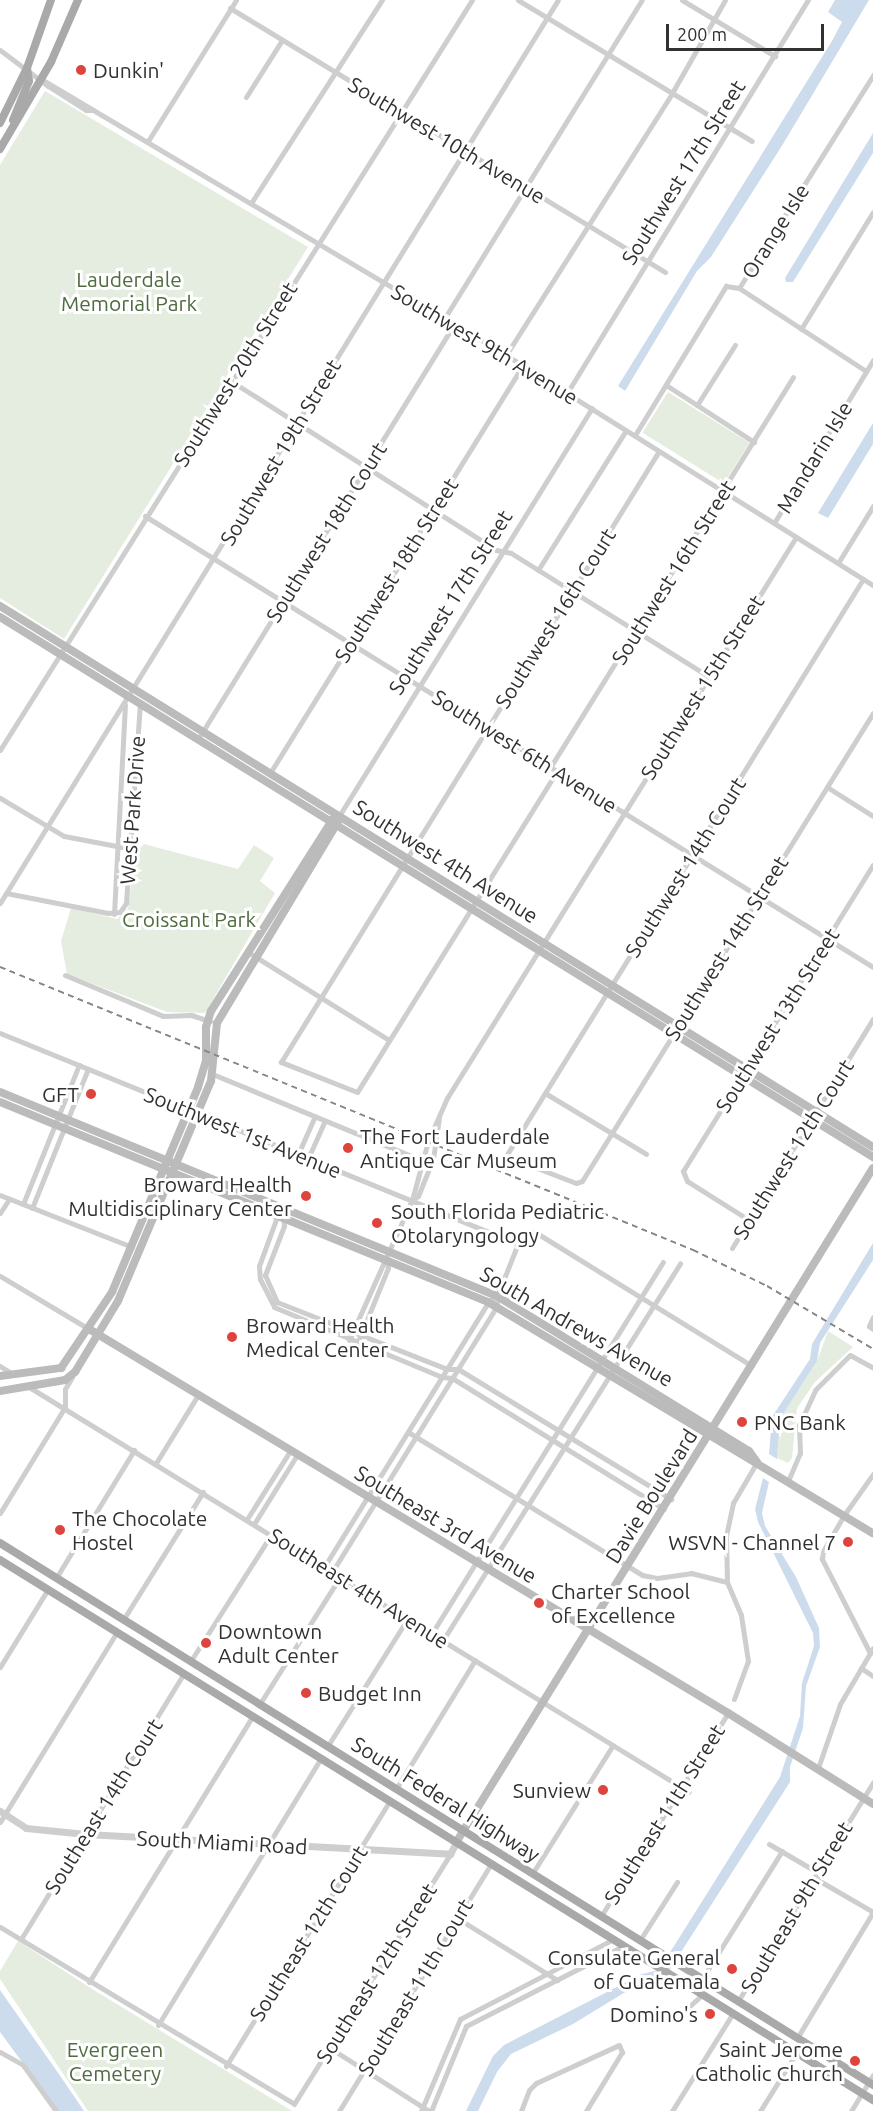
<!DOCTYPE html>
<style>
body{margin:0}
#map{position:relative;width:873px;height:2111px;overflow:hidden;background:#fff;font-family:Ubuntu,sans-serif}
div>[style]{position:absolute}
[style*='--x']{left:calc(var(--x)*1px);top:calc(var(--y)*1px);width:calc(var(--w)*1px);rotate:calc(var(--a)*1deg)}
.green>*{inset:0;background:#e5ede0;transform-origin:0 0}
.water>*{inset:0;background:#cddcec}
.minor>*{height:5px;margin:-2.5px;padding:0 2.5px;transform-origin:2.5px;border-radius:2.5px;background:#cecece}
.tertiary>*{height:7px;margin:-3.5px;padding:0 3.5px;transform-origin:3.5px;border-radius:3.5px;background:#cecece}
.secondary>*{height:8px;margin:-4px;padding:0 4px;transform-origin:4px;border-radius:4px;background:#bbb}
.primary>*{height:8px;margin:-4px;padding:0 4px;transform-origin:4px;border-radius:4px;background:#a9a9a9}
.rail>*{height:1.5px;margin-top:-0.75px;transform-origin:0;background:repeating-linear-gradient(90deg,#868686 0 6px,transparent 0 10.5px)}
.dots>*{width:16px;height:16px;translate:-50% -50%;box-sizing:border-box;border:3px solid #fff;border-radius:50%}
span{translate:-50% -50%;white-space:nowrap;text-align:center;line-height:1.15;-webkit-text-stroke:6px #fff;paint-order:stroke}
.poi-label{font-size:21px;color:#313131}
.left{translate:0 -50%;text-align:left}
.right{translate:-100% -50%;text-align:right}
.street-label{font-size:21px;color:#313131}
.park-label{font-size:21px;color:#4f6b40}
.scale{position:absolute;left:666px;top:24px;width:158px;height:27px;box-sizing:border-box;border:3px solid #313131;border-top:0;padding-left:8px;font-size:18px;line-height:21px;white-space:nowrap;color:#313131;-webkit-text-stroke:4px #fff;paint-order:stroke}
</style>
<div id="map">
<div class="green">
<i style="clip-path:polygon(45px 91px,308px 247px,64px 639px,0 598px,0 165px)"></i>
<i style="left:668px;top:392px;width:96px;height:48px;rotate:32deg"></i>
<i style="clip-path:polygon(144px 844px,238px 869px,254px 845px,274px 858px,260px 881px,275px 893px,205px 1013px,167px 1012px,67px 974px,61px 941px,71px 908px,117px 919px,128px 909px,135px 853px)"></i>
<i style="clip-path:polygon(828px 1331px,853px 1347px,815px 1382px,797px 1408px,792px 1458px,788px 1463px,777px 1458px,780px 1419px,817px 1361px)"></i>
<i style="clip-path:polygon(18px 1941px,89px 1987px,292px 2111px,88px 2111px,0 1979px,0 1971px)"></i>
</div>
<div class="water">
<i style="clip-path:polygon(835px 0,869px 0,783px 144px,711px 257px,697px 271px,625px 391px,618px 386px,832px 41px,842px 22px,828px 12px)"></i>
<i style="clip-path:polygon(873px 133px,873px 153px,793px 282px,786px 282px,785px 278px)"></i>
<i style="clip-path:polygon(873px 423px,873px 444px,828px 518px,818px 513px)"></i>
<i style="clip-path:polygon(873px 1243px,873px 1260px,820px 1343px,817px 1361px,780px 1419px,777px 1459px,769px 1454px,772px 1417px,810px 1359px,812px 1344px)"></i>
<i style="clip-path:polygon(763px 1478px,769px 1482px,762px 1513px,765px 1526px,796px 1577px,819px 1628px,820px 1647px,806px 1686px,803px 1728px,790px 1767px,790px 1782px,665px 1977px,632px 1988px,573px 2024px,511px 2054px,497px 2072px,478px 2111px,466px 2111px,493px 2056px,504px 2045px,642px 1974px,659px 1970px,780px 1777px,800px 1716px,802px 1683px,814px 1646px,813px 1633px,758px 1522px,755px 1509px)"></i>
<i style="clip-path:polygon(0 1990px,61px 2077px,84px 2111px,58px 2111px,0 2032px)"></i>
</div>
<div class="minor">
<i style="--x:518;--y:0;--w:273;--a:31.1"></i>
<i style="--x:682;--y:0;--w:109;--a:31.1"></i>
<i style="--x:230;--y:8;--w:509;--a:31.25"></i>
<i style="--x:0;--y:50;--w:60;--a:36.9"></i>
<i style="--x:48;--y:86;--w:45;--a:32.3"></i>
<i style="--x:86;--y:110;--w:7;--a:0"></i>
<i style="--x:41;--y:79;--w:541;--a:30.69"></i>
<i style="--x:506;--y:355;--w:433;--a:32.1"></i>
<i style="--x:246;--y:97;--w:67;--a:-57.7"></i>
<i style="--x:148;--y:141;--w:166;--a:-58"></i>
<i style="--x:251;--y:203;--w:242;--a:-57.2"></i>
<i style="--x:739;--y:288;--w:152;--a:33.2"></i>
<i style="--x:444;--y:319;--w:375;--a:-58.2"></i>
<i style="--x:801;--y:329;--w:137;--a:-58.4"></i>
<i style="--x:506;--y:355;--w:310;--a:-57.6"></i>
<i style="--x:672;--y:93;--w:107;--a:-60.3"></i>
<i style="--x:231;--y:381;--w:314;--a:32.5"></i>
<i style="--x:496;--y:550;--w:15;--a:11"></i>
<i style="--x:511;--y:553;--w:232;--a:32"></i>
<i style="--x:666;--y:385;--w:105;--a:32.9"></i>
<i style="--x:567;--y:393;--w:461;--a:-58.5"></i>
<i style="--x:697;--y:405;--w:71;--a:-57.7"></i>
<i style="--x:635;--y:435;--w:175;--a:-58.6"></i>
<i style="--x:726;--y:286;--w:13;--a:9"></i>
<i style="--x:739;--y:288;--w:252;--a:-57.8"></i>
<i style="--x:145;--y:516;--w:856;--a:31.78"></i>
<i style="--x:774;--y:523;--w:191;--a:-58.7"></i>
<i style="--x:838;--y:563;--w:67;--a:-58.4"></i>
<i style="--x:538;--y:570;--w:165;--a:-57.8"></i>
<i style="--x:863;--y:579;--w:679;--a:121.75"></i>
<i style="--x:506;--y:1156;--w:75;--a:21.1"></i>
<i style="--x:576;--y:1183;--w:6;--a:-18"></i>
<i style="--x:582;--y:1181;--w:551;--a:-58.13"></i>
<i style="--x:198;--y:739;--w:487;--a:-58.3"></i>
<i style="--x:0;--y:750;--w:886;--a:-57.82"></i>
<i style="--x:551;--y:766;--w:458;--a:-58.1"></i>
<i style="--x:557;--y:771;--w:378;--a:121.9"></i>
<i style="--x:357;--y:1092;--w:82;--a:-158.5"></i>
<i style="--x:281;--y:1062;--w:718;--a:-58.26"></i>
<i style="--x:270;--y:773;--w:479;--a:-58.2"></i>
<i style="--x:827;--y:787;--w:54;--a:32.2"></i>
<i style="--x:0;--y:798;--w:74;--a:30.7"></i>
<i style="--x:64;--y:836;--w:64;--a:10.8"></i>
<i style="--x:339;--y:816;--w:480;--a:-58.2"></i>
<i style="--x:6;--y:893;--w:104;--a:11.1"></i>
<i style="--x:108;--y:913;--w:12;--a:-5"></i>
<i style="--x:120;--y:912;--w:11;--a:-56"></i>
<i style="--x:126;--y:903;--w:200;--a:-86"></i>
<i style="--x:0;--y:903;--w:1061;--a:-58.29"></i>
<i style="--x:114;--y:914;--w:210;--a:-87"></i>
<i style="--x:248;--y:952;--w:166;--a:32"></i>
<i style="--x:65;--y:975;--w:106;--a:22.7"></i>
<i style="--x:163;--y:1016;--w:28;--a:-2"></i>
<i style="--x:191;--y:1015;--w:20;--a:18"></i>
<i style="--x:0;--y:1033;--w:559;--a:22.16"></i>
<i style="--x:210;--y:1073;--w:239;--a:22.4"></i>
<i style="--x:545;--y:1093;--w:118;--a:31.1"></i>
<i style="--x:315;--y:1116;--w:37;--a:114"></i>
<i style="--x:300;--y:1150;--w:7;--a:63"></i>
<i style="--x:303;--y:1156;--w:7;--a:-16"></i>
<i style="--x:310;--y:1154;--w:35;--a:-66"></i>
<i style="--x:0;--y:1195;--w:142;--a:21.5"></i>
<i style="--x:412;--y:1200;--w:7;--a:-34"></i>
<i style="--x:418;--y:1196;--w:40;--a:-68"></i>
<i style="--x:433;--y:1159;--w:41;--a:-81.7"></i>
<i style="--x:23;--y:1204;--w:150;--a:-68.1"></i>
<i style="--x:282;--y:1207;--w:19;--a:84"></i>
<i style="--x:284;--y:1226;--w:53;--a:111.2"></i>
<i style="--x:265;--y:1275;--w:30;--a:66"></i>
<i style="--x:277;--y:1302;--w:183;--a:21.5"></i>
<i style="--x:447;--y:1369;--w:11;--a:0"></i>
<i style="--x:458;--y:1369;--w:250;--a:31.4"></i>
<i style="--x:32;--y:1208;--w:150;--a:-68.1"></i>
<i style="--x:0;--y:1213;--w:17;--a:-57"></i>
<i style="--x:278;--y:1214;--w:55;--a:110.1"></i>
<i style="--x:259;--y:1266;--w:13;--a:86"></i>
<i style="--x:260;--y:1279;--w:31;--a:63"></i>
<i style="--x:274;--y:1307;--w:182;--a:22.6"></i>
<i style="--x:442;--y:1377;--w:10;--a:6"></i>
<i style="--x:452;--y:1378;--w:249;--a:31.7"></i>
<i style="--x:749;--y:1220;--w:73;--a:-147.8"></i>
<i style="--x:687;--y:1181;--w:11;--a:-112"></i>
<i style="--x:683;--y:1171;--w:360;--a:-58.2"></i>
<i style="--x:732;--y:1248;--w:269;--a:-58.4"></i>
<i style="--x:0;--y:1276;--w:104;--a:30.8"></i>
<i style="--x:873;--y:1317;--w:10;--a:114"></i>
<i style="--x:869;--y:1326;--w:5;--a:37"></i>
<i style="--x:359;--y:1339;--w:77;--a:-67.8"></i>
<i style="--x:388;--y:1268;--w:8;--a:-104"></i>
<i style="--x:349;--y:1340;--w:154;--a:-65.8"></i>
<i style="--x:412;--y:1200;--w:61;--a:-74.8"></i>
<i style="--x:428;--y:1141;--w:47;--a:-66.2"></i>
<i style="--x:447;--y:1098;--w:661;--a:-58.11"></i>
<i style="--x:0;--y:1366;--w:15;--a:32"></i>
<i style="--x:29;--y:1387;--w:774;--a:31.53"></i>
<i style="--x:408;--y:1432;--w:274;--a:31.4"></i>
<i style="--x:642;--y:1575;--w:15;--a:11"></i>
<i style="--x:657;--y:1578;--w:34;--a:-8"></i>
<i style="--x:691;--y:1573;--w:37;--a:14"></i>
<i style="--x:156;--y:1463;--w:80;--a:-58.3"></i>
<i style="--x:788;--y:1481;--w:30;--a:-67"></i>
<i style="--x:800;--y:1453;--w:28;--a:-92"></i>
<i style="--x:799;--y:1425;--w:38;--a:-65"></i>
<i style="--x:815;--y:1390;--w:49;--a:-45"></i>
<i style="--x:850;--y:1355;--w:26;--a:29"></i>
<i style="--x:0;--y:1513;--w:124;--a:-58.5"></i>
<i style="--x:65;--y:1407;--w:18;--a:-90"></i>
<i style="--x:65;--y:1389;--w:14;--a:-60"></i>
<i style="--x:247;--y:1519;--w:80;--a:-57.7"></i>
<i style="--x:254;--y:1524;--w:81;--a:-58.1"></i>
<i style="--x:324;--y:1567;--w:312;--a:-58.2"></i>
<i style="--x:488;--y:1302;--w:11;--a:-34"></i>
<i style="--x:332;--y:1572;--w:313;--a:-58.2"></i>
<i style="--x:497;--y:1306;--w:10;--a:-90"></i>
<i style="--x:497;--y:1296;--w:65;--a:-68.2"></i>
<i style="--x:521;--y:1236;--w:7;--a:-34"></i>
<i style="--x:527;--y:1232;--w:8;--a:0"></i>
<i style="--x:535;--y:1232;--w:255;--a:31.7"></i>
<i style="--x:56;--y:1578;--w:150;--a:-58.6"></i>
<i style="--x:123;--y:1620;--w:151;--a:-58"></i>
<i style="--x:432;--y:1633;--w:437;--a:-58.1"></i>
<i style="--x:443;--y:1640;--w:445;--a:-57.8"></i>
<i style="--x:870;--y:1653;--w:106;--a:-117.1"></i>
<i style="--x:822;--y:1559;--w:8;--a:-83"></i>
<i style="--x:823;--y:1551;--w:42;--a:-59.7"></i>
<i style="--x:844;--y:1515;--w:50;--a:-54.7"></i>
<i style="--x:190;--y:1662;--w:151;--a:-57.5"></i>
<i style="--x:0;--y:1667;--w:92;--a:-58.4"></i>
<i style="--x:861;--y:1668;--w:14;--a:34"></i>
<i style="--x:734;--y:1699;--w:40;--a:-69.8"></i>
<i style="--x:748;--y:1661;--w:47;--a:-98.7"></i>
<i style="--x:741;--y:1615;--w:36;--a:-113"></i>
<i style="--x:727;--y:1582;--w:46;--a:-91.2"></i>
<i style="--x:726;--y:1536;--w:34;--a:-78"></i>
<i style="--x:733;--y:1503;--w:48;--a:-59.7"></i>
<i style="--x:259;--y:1705;--w:151;--a:-57.7"></i>
<i style="--x:327;--y:1747;--w:152;--a:-57.9"></i>
<i style="--x:818;--y:1768;--w:68;--a:-71"></i>
<i style="--x:840;--y:1704;--w:65;--a:-59.5"></i>
<i style="--x:396;--y:1789;--w:151;--a:-58.5"></i>
<i style="--x:0;--y:1822;--w:223;--a:-58.4"></i>
<i style="--x:769;--y:1844;--w:56;--a:30.3"></i>
<i style="--x:817;--y:1872;--w:8;--a:83"></i>
<i style="--x:818;--y:1880;--w:64;--a:30.2"></i>
<i style="--x:532;--y:1874;--w:152;--a:-57.9"></i>
<i style="--x:601;--y:1916;--w:239;--a:-58"></i>
<i style="--x:457;--y:1918;--w:118;--a:31.8"></i>
<i style="--x:0;--y:1927;--w:343;--a:31"></i>
<i style="--x:294;--y:2104;--w:295;--a:-58"></i>
<i style="--x:21;--y:1939;--w:312;--a:-58.5"></i>
<i style="--x:640;--y:1940;--w:69;--a:-57.5"></i>
<i style="--x:702;--y:1979;--w:151;--a:-58"></i>
<i style="--x:89;--y:1982;--w:313;--a:-58.4"></i>
<i style="--x:738;--y:2001;--w:257;--a:-58.3"></i>
<i style="--x:683;--y:2012;--w:27;--a:-42"></i>
<i style="--x:158;--y:2025;--w:313;--a:-58.6"></i>
<i style="--x:797;--y:2038;--w:147;--a:-58.9"></i>
<i style="--x:330;--y:2048;--w:117;--a:32.5"></i>
<i style="--x:0;--y:2052;--w:26;--a:29"></i>
<i style="--x:23;--y:2065;--w:57;--a:54.3"></i>
<i style="--x:226;--y:2066;--w:312;--a:-58.3"></i>
<i style="--x:339;--y:2111;--w:292;--a:-58.4"></i>
<i style="--x:421;--y:2111;--w:100;--a:-67"></i>
<i style="--x:460;--y:2019;--w:174;--a:-27.5"></i>
<i style="--x:431;--y:2111;--w:92;--a:-67.6"></i>
<i style="--x:466;--y:2026;--w:178;--a:-27"></i>
<i style="--x:521;--y:2111;--w:22;--a:-69"></i>
<i style="--x:529;--y:2090;--w:10;--a:-45"></i>
<i style="--x:536;--y:2083;--w:91;--a:-24.6"></i>
<i style="--x:619;--y:2045;--w:8;--a:67"></i>
<i style="--x:622;--y:2052;--w:69;--a:121.4"></i>
<i style="--x:672;--y:2111;--w:115;--a:-58.1"></i>
<i style="--x:760;--y:2111;--w:70;--a:-57.9"></i>
<i style="--x:851;--y:2111;--w:42;--a:-58.6"></i>
</div>
<div class="tertiary">
<i style="--x:0;--y:1811;--w:31;--a:33"></i>
<i style="--x:26;--y:1828;--w:60;--a:5.7"></i>
<i style="--x:86;--y:1834;--w:365;--a:3.1"></i>
<i style="--x:450;--y:1854;--w:15;--a:-62"></i>
</div>
<div class="secondary">
<i style="--x:0;--y:606;--w:1027;--a:31.79"></i>
<i style="--x:0;--y:617;--w:1027;--a:31.74"></i>
<i style="--x:0;--y:1092;--w:537;--a:22.32"></i>
<i style="--x:497;--y:1296;--w:296;--a:31.6"></i>
<i style="--x:749;--y:1451;--w:14;--a:54"></i>
<i style="--x:0;--y:1102;--w:527;--a:22.29"></i>
<i style="--x:488;--y:1302;--w:449;--a:31"></i>
<i style="--x:89;--y:1329;--w:746;--a:31"></i>
<i style="--x:728;--y:1713;--w:171;--a:32.1"></i>
<i style="--x:0;--y:1376;--w:62;--a:-7.5"></i>
<i style="--x:61;--y:1368;--w:92;--a:-56.1"></i>
<i style="--x:112;--y:1292;--w:222;--a:-67.2"></i>
<i style="--x:198;--y:1087;--w:28;--a:-73"></i>
<i style="--x:206;--y:1060;--w:33;--a:-90"></i>
<i style="--x:206;--y:1027;--w:17;--a:-73"></i>
<i style="--x:211;--y:1011;--w:227;--a:-57.6"></i>
<i style="--x:0;--y:1391;--w:66;--a:-9.6"></i>
<i style="--x:65;--y:1380;--w:13;--a:-39"></i>
<i style="--x:75;--y:1372;--w:83;--a:-58.8"></i>
<i style="--x:118;--y:1301;--w:239;--a:-67.1"></i>
<i style="--x:211;--y:1081;--w:58;--a:-84.1"></i>
<i style="--x:217;--y:1023;--w:235;--a:-59"></i>
<i style="--x:457;--y:1841;--w:791;--a:-58.28"></i>
</div>
<div class="primary">
<i style="--x:13;--y:120;--w:42;--a:-67.7"></i>
<i style="--x:29;--y:81;--w:13;--a:-99"></i>
<i style="--x:0;--y:123;--w:61;--a:-63.9"></i>
<i style="--x:27;--y:68;--w:72;--a:-70.6"></i>
<i style="--x:0;--y:149;--w:101;--a:-59.6"></i>
<i style="--x:51;--y:62;--w:68;--a:-66.5"></i>
<i style="--x:0;--y:1543;--w:1028;--a:31.83"></i>
<i style="--x:0;--y:1560;--w:1027;--a:31.74"></i>
</div>
<div class="rail">
<i style="--x:0;--y:967;--w:749;--a:22.21"></i>
<i style="--x:693;--y:1250;--w:82;--a:25.9"></i>
<i style="--x:767;--y:1286;--w:123;--a:30.7"></i>
</div>
<div class="dots">
<i style="left:81px;top:70px;background:#de443d"></i>
<i style="left:91px;top:1094px;background:#de443d"></i>
<i style="left:348px;top:1148px;background:#de443d"></i>
<i style="left:306px;top:1196px;background:#de443d"></i>
<i style="left:377px;top:1223px;background:#de443d"></i>
<i style="left:232px;top:1337px;background:#de443d"></i>
<i style="left:742px;top:1422px;background:#de443d"></i>
<i style="left:60px;top:1530px;background:#de443d"></i>
<i style="left:848px;top:1542px;background:#de443d"></i>
<i style="left:539px;top:1603px;background:#de443d"></i>
<i style="left:206px;top:1643px;background:#de443d"></i>
<i style="left:306px;top:1693px;background:#de443d"></i>
<i style="left:603px;top:1790px;background:#de443d"></i>
<i style="left:732px;top:1969px;background:#de443d"></i>
<i style="left:710px;top:2014px;background:#de443d"></i>
<i style="left:855px;top:2061px;background:#de443d"></i>
</div>
<div class="poi-label">
<span class="left" style="left:93px;top:70px">Dunkin'</span>
<span class="right" style="left:79px;top:1094px">GFT</span>
<span class="left" style="left:360px;top:1148px">The Fort Lauderdale<br>Antique Car Museum</span>
<span class="right" style="left:292px;top:1196px">Broward Health<br>Multidisciplinary Center</span>
<span class="left" style="left:391px;top:1223px">South Florida Pediatric<br>Otolaryngology</span>
<span class="left" style="left:246px;top:1337px">Broward Health<br>Medical Center</span>
<span class="left" style="left:754px;top:1422px">PNC Bank</span>
<span class="left" style="left:72px;top:1530px">The Chocolate<br>Hostel</span>
<span class="right" style="left:836px;top:1542px">WSVN - Channel 7</span>
<span class="left" style="left:551px;top:1603px">Charter School<br>of Excellence</span>
<span class="left" style="left:218px;top:1643px">Downtown<br>Adult Center</span>
<span class="left" style="left:318px;top:1693px">Budget Inn</span>
<span class="right" style="left:591px;top:1790px">Sunview</span>
<span class="right" style="left:720px;top:1969px">Consulate General<br>of Guatemala</span>
<span class="right" style="left:698px;top:2014px">Domino's</span>
<span class="right" style="left:843px;top:2061px">Saint Jerome<br>Catholic Church</span>
</div>
<div class="street-label">
<span style="left:447px;top:140px;rotate:31deg">Southwest 10th Avenue</span>
<span style="left:683px;top:172px;rotate:-58deg">Southwest 17th Street</span>
<span style="left:775px;top:231px;rotate:-58deg">Orange Isle</span>
<span style="left:485px;top:344px;rotate:31deg">Southwest 9th Avenue</span>
<span style="left:235px;top:374px;rotate:-58deg">Southwest 20th Street</span>
<span style="left:280px;top:452px;rotate:-59deg">Southwest 19th Street</span>
<span style="left:814px;top:457px;rotate:-59deg">Mandarin Isle</span>
<span style="left:326px;top:532px;rotate:-58deg">Southwest 18th Court</span>
<span style="left:396px;top:570px;rotate:-58deg">Southwest 18th Street</span>
<span style="left:673px;top:572px;rotate:-58deg">Southwest 16th Street</span>
<span style="left:450px;top:602px;rotate:-58deg">Southwest 17th Street</span>
<span style="left:555px;top:618px;rotate:-58deg">Southwest 16th Court</span>
<span style="left:702px;top:687px;rotate:-58deg">Southwest 15th Street</span>
<span style="left:525px;top:751px;rotate:32deg">Southwest 6th Avenue</span>
<span style="left:132px;top:810px;rotate:-86deg">West Park Drive</span>
<span style="left:446px;top:861px;rotate:32deg">Southwest 4th Avenue</span>
<span style="left:685px;top:867px;rotate:-58deg">Southwest 14th Court</span>
<span style="left:726px;top:948px;rotate:-58deg">Southwest 14th Street</span>
<span style="left:777px;top:1020px;rotate:-58deg">Southwest 13th Street</span>
<span style="left:243px;top:1132px;rotate:22deg">Southwest 1st Avenue</span>
<span style="left:793px;top:1149px;rotate:-58deg">Southwest 12th Court</span>
<span style="left:577px;top:1326px;rotate:30deg">South Andrews Avenue</span>
<span style="left:651px;top:1496px;rotate:-58deg">Davie Boulevard</span>
<span style="left:446px;top:1524px;rotate:31deg">Southeast 3rd Avenue</span>
<span style="left:359px;top:1588px;rotate:32deg">Southeast 4th Avenue</span>
<span style="left:446px;top:1799px;rotate:32deg">South Federal Highway</span>
<span style="left:103px;top:1806px;rotate:-58deg">Southeast 14th Court</span>
<span style="left:664px;top:1814px;rotate:-58deg">Southeast 11th Street</span>
<span style="left:222px;top:1842px;rotate:3deg">South Miami Road</span>
<span style="left:796px;top:1907px;rotate:-59deg">Southeast 9th Street</span>
<span style="left:308px;top:1933px;rotate:-58deg">Southeast 12th Court</span>
<span style="left:376px;top:1973px;rotate:-58deg">Southeast 12th Street</span>
<span style="left:415px;top:1987px;rotate:-59deg">Southeast 11th Court</span>
</div>
<div class="park-label">
<span style="left:129px;top:291px">Lauderdale<br>Memorial Park</span>
<span style="left:189px;top:919px">Croissant Park</span>
<span style="left:115px;top:2061px">Evergreen<br>Cemetery</span>
</div>
<div class="scale">200 m</div>
</div>
